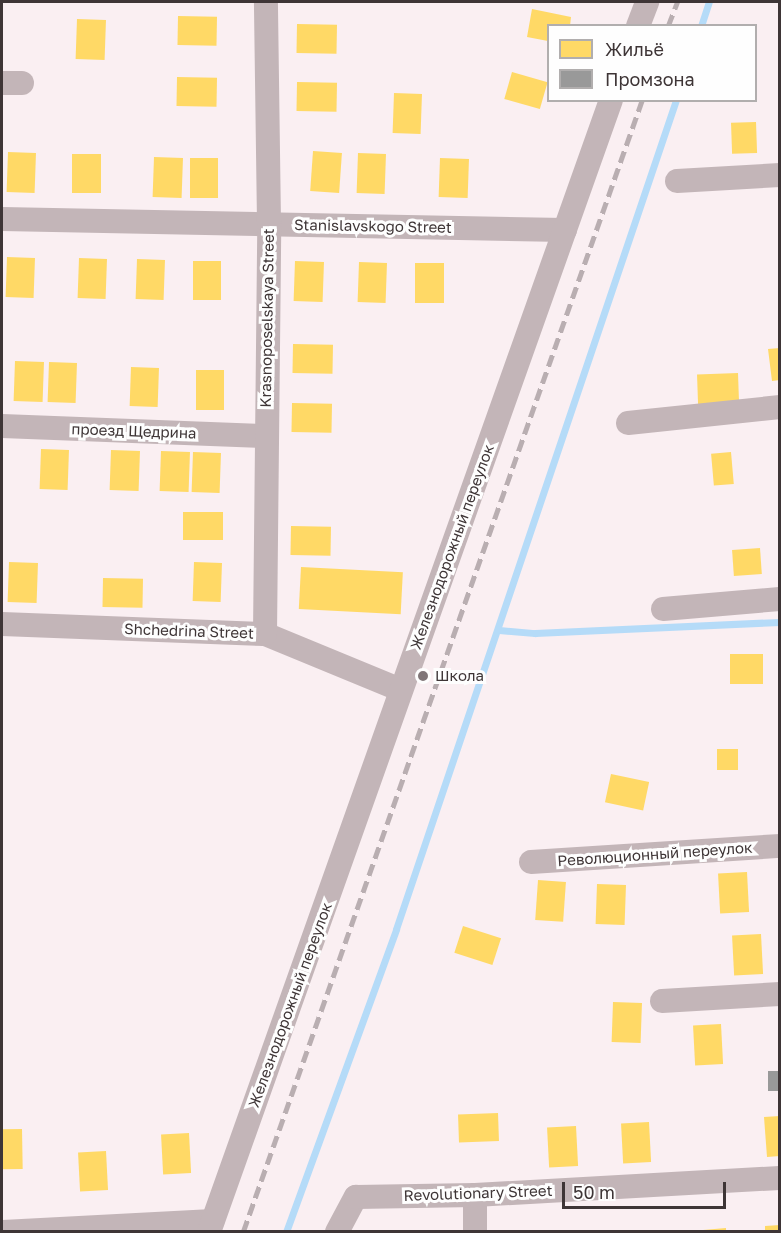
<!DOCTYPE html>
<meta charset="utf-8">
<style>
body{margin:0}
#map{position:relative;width:781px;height:1233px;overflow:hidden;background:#faeff2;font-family:"Golos Text",sans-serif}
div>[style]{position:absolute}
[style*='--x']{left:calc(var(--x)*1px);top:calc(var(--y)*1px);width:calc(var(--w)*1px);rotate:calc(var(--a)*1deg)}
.homes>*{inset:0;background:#ffd966;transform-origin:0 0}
.industry>*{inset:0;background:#999;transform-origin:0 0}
.stream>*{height:7px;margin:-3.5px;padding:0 3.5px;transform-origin:3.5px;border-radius:3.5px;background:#b5dbf8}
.minor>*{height:24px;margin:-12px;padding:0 12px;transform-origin:12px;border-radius:12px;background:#c3b5b8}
.rail>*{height:4.5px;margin-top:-2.25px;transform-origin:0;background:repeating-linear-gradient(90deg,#b9aeb1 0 12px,transparent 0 18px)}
.dots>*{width:16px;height:16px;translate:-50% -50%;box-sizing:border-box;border:3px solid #fefefe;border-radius:50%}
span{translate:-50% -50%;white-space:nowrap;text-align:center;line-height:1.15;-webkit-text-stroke:6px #fefefe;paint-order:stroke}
.street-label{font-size:15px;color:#3e3536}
.poi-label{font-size:15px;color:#3e3536}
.left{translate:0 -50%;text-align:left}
.frame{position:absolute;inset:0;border:3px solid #3e3536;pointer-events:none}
.legend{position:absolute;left:547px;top:24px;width:210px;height:78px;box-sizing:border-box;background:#fefefe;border:2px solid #b1aeae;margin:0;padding:8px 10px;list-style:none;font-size:18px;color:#3e3536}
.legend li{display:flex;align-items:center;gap:12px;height:30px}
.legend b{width:30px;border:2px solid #b1aeae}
.scale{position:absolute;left:562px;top:1182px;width:164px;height:27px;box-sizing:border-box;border:3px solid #3e3536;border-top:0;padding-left:8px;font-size:18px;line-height:21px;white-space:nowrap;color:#3e3536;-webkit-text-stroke:4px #fefefe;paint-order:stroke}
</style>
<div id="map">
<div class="homes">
<i style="clip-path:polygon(532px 9px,571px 17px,570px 26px,548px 26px,548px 41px,527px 37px)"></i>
<i style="left:178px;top:16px;width:39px;height:29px;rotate:1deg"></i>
<i style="left:77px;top:19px;width:29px;height:40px;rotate:2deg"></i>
<i style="left:297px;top:24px;width:40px;height:29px;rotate:1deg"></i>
<i style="left:512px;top:72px;width:37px;height:28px;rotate:16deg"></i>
<i style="left:177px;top:77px;width:40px;height:29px;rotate:1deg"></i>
<i style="left:297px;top:82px;width:40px;height:29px;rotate:1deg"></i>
<i style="left:394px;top:93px;width:28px;height:40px;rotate:2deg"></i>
<i style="left:756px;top:122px;width:31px;height:25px;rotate:88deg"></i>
<i style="left:313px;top:151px;width:29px;height:40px;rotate:4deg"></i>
<i style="left:8px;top:152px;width:28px;height:40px;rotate:2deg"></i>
<i style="left:358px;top:153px;width:28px;height:40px;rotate:2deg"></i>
<i style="left:72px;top:154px;width:29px;height:39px"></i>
<i style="left:154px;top:157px;width:29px;height:40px;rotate:2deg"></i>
<i style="left:190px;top:158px;width:28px;height:40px"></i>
<i style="left:440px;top:158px;width:29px;height:39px;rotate:2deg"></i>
<i style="left:7px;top:257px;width:28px;height:40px;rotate:2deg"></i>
<i style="left:79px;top:258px;width:28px;height:40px;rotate:2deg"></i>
<i style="left:137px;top:259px;width:28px;height:40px;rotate:2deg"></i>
<i style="left:193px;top:261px;width:28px;height:39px"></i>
<i style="left:295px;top:261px;width:29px;height:40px;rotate:2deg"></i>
<i style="left:359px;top:262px;width:28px;height:40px;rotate:2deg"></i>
<i style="left:415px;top:263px;width:29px;height:40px"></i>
<i style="left:293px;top:344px;width:40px;height:29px;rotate:1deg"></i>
<i style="clip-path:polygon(780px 348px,780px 380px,772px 381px,768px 349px)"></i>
<i style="left:15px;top:361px;width:29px;height:40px;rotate:2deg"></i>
<i style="left:49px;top:362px;width:28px;height:40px;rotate:2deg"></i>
<i style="left:131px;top:367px;width:28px;height:39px;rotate:2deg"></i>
<i style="left:196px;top:370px;width:28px;height:40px"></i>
<i style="left:738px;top:373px;width:30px;height:41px;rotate:88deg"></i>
<i style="left:292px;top:403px;width:40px;height:29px;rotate:1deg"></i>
<i style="left:41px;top:449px;width:28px;height:40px;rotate:2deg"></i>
<i style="left:111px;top:450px;width:29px;height:40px;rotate:2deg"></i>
<i style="left:161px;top:451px;width:29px;height:40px;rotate:2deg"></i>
<i style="left:193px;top:452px;width:28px;height:40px;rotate:2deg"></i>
<i style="left:731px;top:452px;width:32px;height:20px;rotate:85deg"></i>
<i style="left:183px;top:512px;width:40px;height:28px"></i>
<i style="left:291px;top:526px;width:40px;height:29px;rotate:1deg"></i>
<i style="left:760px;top:548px;width:26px;height:28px;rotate:86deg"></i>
<i style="left:9px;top:562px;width:29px;height:40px;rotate:2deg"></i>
<i style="left:194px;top:562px;width:28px;height:39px;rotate:2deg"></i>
<i style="left:301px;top:567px;width:102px;height:42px;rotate:3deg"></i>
<i style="left:103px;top:578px;width:40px;height:29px;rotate:1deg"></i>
<i style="left:763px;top:654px;width:30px;height:33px;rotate:90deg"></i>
<i style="left:717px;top:749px;width:21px;height:21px"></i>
<i style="left:611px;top:774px;width:39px;height:29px;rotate:12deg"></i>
<i style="left:747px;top:872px;width:40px;height:29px;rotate:87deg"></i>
<i style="left:538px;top:880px;width:28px;height:40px;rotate:4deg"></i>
<i style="left:597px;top:884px;width:29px;height:40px;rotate:2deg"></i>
<i style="left:463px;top:926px;width:40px;height:28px;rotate:18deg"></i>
<i style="left:761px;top:934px;width:40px;height:29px;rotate:87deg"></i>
<i style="left:613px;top:1002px;width:29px;height:40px;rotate:2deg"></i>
<i style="left:721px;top:1024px;width:40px;height:28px;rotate:87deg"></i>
<i style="left:498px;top:1113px;width:28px;height:40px;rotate:88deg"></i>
<i style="clip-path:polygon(780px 1116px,780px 1156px,767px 1157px,764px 1117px)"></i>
<i style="left:649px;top:1122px;width:40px;height:28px;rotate:87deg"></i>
<i style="left:576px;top:1126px;width:40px;height:29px;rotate:87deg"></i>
<i style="left:22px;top:1129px;width:40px;height:20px;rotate:89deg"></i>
<i style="left:189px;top:1133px;width:40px;height:28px;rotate:87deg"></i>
<i style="left:106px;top:1151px;width:39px;height:28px;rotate:87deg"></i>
<i style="clip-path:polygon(780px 1225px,780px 1232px,765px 1232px,765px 1226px)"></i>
<i style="clip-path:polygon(726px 1228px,726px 1232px,703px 1232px,703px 1230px)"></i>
</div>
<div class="industry">
<i style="left:780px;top:1071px;width:20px;height:12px;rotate:90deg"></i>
</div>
<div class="stream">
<i style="--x:701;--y:26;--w:25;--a:-72"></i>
<i style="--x:499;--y:630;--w:36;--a:5"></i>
<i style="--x:535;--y:633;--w:245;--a:-2.6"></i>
<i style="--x:286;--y:1232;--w:322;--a:-70"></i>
<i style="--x:396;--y:929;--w:875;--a:-71.34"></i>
</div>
<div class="minor">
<i style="--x:638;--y:26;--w:26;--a:-69"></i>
<i style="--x:2;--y:83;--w:20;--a:0"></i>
<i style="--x:677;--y:181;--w:103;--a:-3.3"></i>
<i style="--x:2;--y:219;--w:563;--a:1.12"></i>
<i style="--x:628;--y:423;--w:153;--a:-6"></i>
<i style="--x:2;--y:426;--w:264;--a:2.2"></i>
<i style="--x:663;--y:609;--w:117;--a:-4.9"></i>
<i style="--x:2;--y:624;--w:263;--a:2.2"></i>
<i style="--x:265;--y:634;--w:147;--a:22.4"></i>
<i style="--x:265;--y:634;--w:411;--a:-89.4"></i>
<i style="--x:269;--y:223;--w:221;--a:-90.8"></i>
<i style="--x:531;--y:862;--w:250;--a:-3.7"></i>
<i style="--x:662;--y:1001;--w:118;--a:-3.4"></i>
<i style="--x:475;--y:1195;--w:37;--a:90"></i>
<i style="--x:3;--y:1232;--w:210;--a:-3"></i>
<i style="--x:209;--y:1232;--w:1201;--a:-70.45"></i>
<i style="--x:337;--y:1232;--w:40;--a:-62"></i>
<i style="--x:356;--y:1197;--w:119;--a:-1"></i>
<i style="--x:475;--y:1195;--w:305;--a:-3.2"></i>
</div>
<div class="rail">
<i style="--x:668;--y:26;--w:26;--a:-69"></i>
<i style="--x:243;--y:1232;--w:1200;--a:-70.58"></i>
</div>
<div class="dots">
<i style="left:423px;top:676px;background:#807678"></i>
</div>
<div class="street-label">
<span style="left:373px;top:226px;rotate:1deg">Stanislavskogo Street</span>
<span style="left:267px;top:318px;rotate:-89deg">Krasnoposelskaya Street</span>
<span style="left:134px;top:431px;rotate:2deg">проезд Щедрина</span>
<span style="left:452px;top:547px;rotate:-70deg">Железнодорожный переулок</span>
<span style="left:189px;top:631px;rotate:2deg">Shchedrina Street</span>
<span style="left:655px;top:854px;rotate:-4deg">Революционный переулок</span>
<span style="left:290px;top:1005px;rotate:-70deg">Железнодорожный переулок</span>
<span style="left:478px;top:1193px;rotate:-2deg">Revolutionary Street</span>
</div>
<div class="poi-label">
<span class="left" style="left:435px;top:676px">Школа</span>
</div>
<div class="frame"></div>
<ul class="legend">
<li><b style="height:16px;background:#ffd966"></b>Жильё</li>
<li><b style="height:16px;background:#999"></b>Промзона</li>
</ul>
<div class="scale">50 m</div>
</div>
